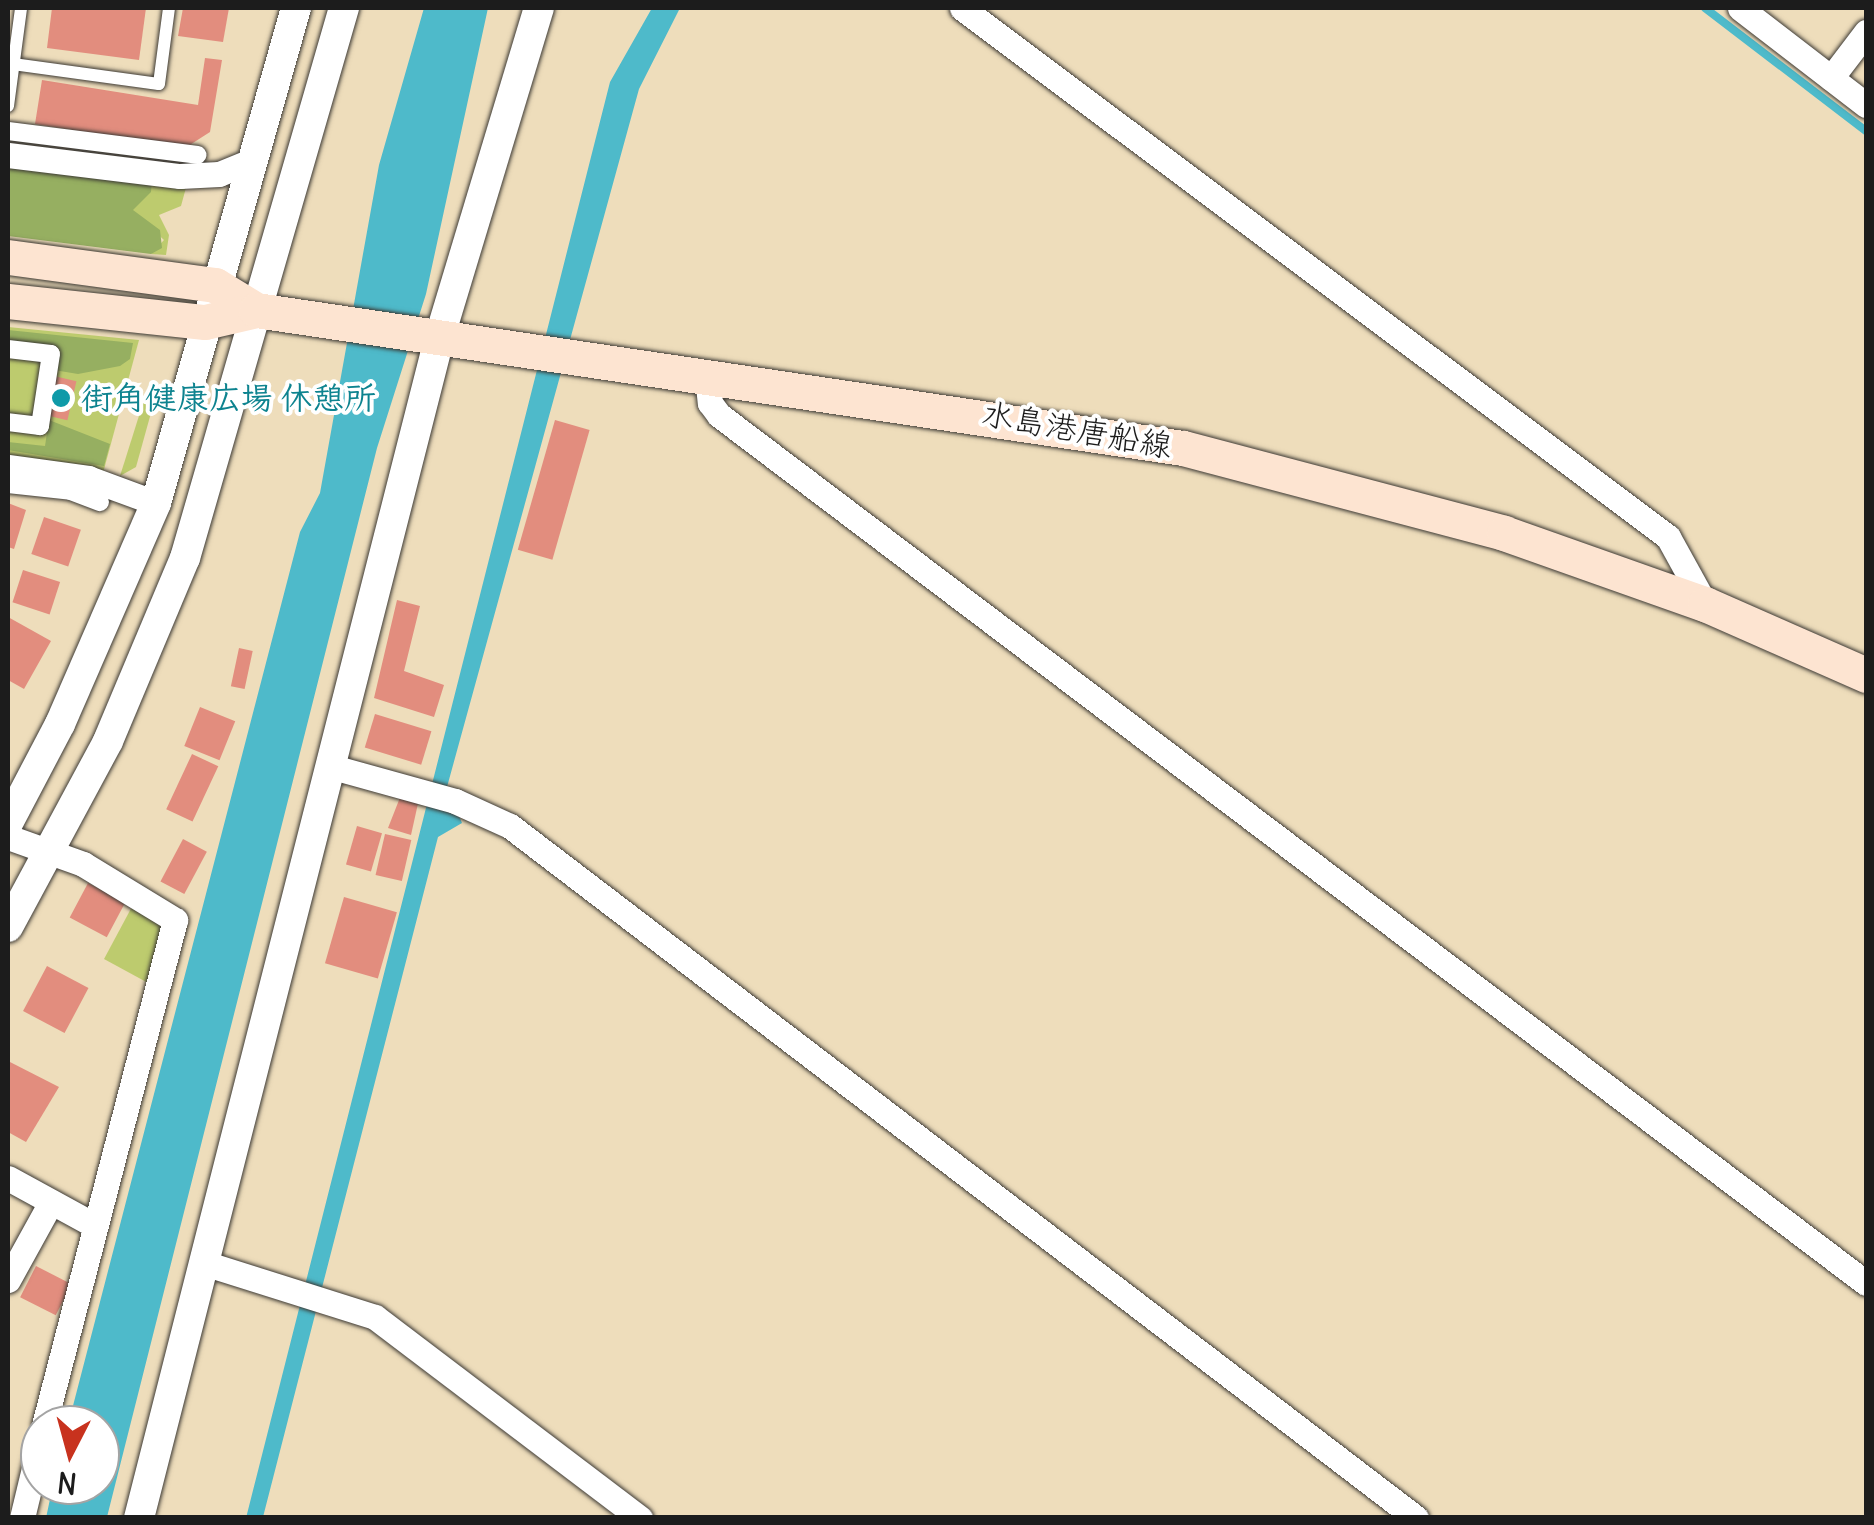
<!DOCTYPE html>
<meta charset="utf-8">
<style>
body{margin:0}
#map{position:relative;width:1874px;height:1525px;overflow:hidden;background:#edb;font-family:Delius,"Klee One",sans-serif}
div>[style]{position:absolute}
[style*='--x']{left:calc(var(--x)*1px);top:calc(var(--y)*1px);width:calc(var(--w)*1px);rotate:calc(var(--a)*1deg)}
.green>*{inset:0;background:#bdcb6e}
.forest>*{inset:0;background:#96af61}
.water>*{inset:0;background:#4ebaca}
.stream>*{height:8px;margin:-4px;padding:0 4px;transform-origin:4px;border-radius:4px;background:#4ebaca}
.building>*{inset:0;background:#e28d7e;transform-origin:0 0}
.roads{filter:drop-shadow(0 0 2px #3c3934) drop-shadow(0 0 2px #3c3934)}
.service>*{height:12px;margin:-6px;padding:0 6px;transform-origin:6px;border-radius:6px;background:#fff}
.pedestrian>*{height:18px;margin:-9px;padding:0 9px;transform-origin:9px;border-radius:9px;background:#fff}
.minor>*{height:25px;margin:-12.5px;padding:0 12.5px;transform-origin:12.5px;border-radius:12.5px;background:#fff}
.tertiary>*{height:30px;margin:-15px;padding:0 15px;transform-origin:15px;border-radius:15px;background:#fff}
.secondary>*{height:35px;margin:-17.5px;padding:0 17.5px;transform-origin:17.5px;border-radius:17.5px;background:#fde4d1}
.dots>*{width:28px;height:28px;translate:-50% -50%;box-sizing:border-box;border:5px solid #fff;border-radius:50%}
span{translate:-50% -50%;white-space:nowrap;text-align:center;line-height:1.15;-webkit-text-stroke:8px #fff;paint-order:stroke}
.culture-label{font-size:32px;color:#0d838f;font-weight:700}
.left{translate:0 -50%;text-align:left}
.street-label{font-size:32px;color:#1c1c1c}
.frame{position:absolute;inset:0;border:10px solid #1c1c1c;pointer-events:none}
.north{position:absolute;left:20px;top:1405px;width:100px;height:100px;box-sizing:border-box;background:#fff;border:2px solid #a4a4a4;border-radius:50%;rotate:186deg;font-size:28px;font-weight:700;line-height:40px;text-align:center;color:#1c1c1c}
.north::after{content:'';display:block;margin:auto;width:35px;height:45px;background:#c8321e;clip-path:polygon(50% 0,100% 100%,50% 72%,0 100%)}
</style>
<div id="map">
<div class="green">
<i style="clip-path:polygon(152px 179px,187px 184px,181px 206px,159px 215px,169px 235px,166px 255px,151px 254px,164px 240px,132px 210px,150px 192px)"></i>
<i style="clip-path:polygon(8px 327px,139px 340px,103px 473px,8px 460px)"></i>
<i style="clip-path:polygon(149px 384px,159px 384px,136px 467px,120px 476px)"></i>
<i style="clip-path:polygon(134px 903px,162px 920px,150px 984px,104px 959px)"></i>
</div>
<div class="forest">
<i style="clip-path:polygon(31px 162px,152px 179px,151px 192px,133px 210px,160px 230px,162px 248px,151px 254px,8px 236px,8px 168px)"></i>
<i style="clip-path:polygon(8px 330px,133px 343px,130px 359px,120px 366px,78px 374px,54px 370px,54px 351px,8px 345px)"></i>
<i style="clip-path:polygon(49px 420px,110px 444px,104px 466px,8px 450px,8px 442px,45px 446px)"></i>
</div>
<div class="water">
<i style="clip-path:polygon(424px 8px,488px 8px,426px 294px,377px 448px,107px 1517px,46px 1518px,53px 1485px,100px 1485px,100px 1425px,68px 1425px,300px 532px,320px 493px,379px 165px)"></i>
<i style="clip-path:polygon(652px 8px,680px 8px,639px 89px,447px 787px,462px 823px,438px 837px,263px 1517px,246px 1518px,610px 82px)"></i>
</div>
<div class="stream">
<i style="--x:1705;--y:8;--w:203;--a:37.4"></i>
</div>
<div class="building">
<i style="clip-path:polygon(52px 8px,146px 8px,139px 60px,47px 48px)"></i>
<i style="clip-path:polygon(183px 8px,229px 8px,223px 42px,178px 36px)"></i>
<i style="clip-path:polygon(205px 58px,222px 60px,210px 132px,185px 148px,35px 124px,42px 80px,198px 105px)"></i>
<i style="left:54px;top:376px;width:23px;height:40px;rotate:13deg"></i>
<i style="left:555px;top:420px;width:36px;height:135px;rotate:16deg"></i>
<i style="clip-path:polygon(8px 503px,26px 510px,14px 549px,8px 547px)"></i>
<i style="left:44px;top:517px;width:39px;height:39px;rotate:19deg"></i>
<i style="left:23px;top:570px;width:39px;height:34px;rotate:18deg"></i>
<i style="clip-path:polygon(397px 600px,420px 606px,404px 671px,444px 685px,434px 717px,374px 698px)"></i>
<i style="clip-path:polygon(8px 617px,51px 641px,24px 689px,8px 680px)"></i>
<i style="left:239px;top:648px;width:14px;height:39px;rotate:12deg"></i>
<i style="left:200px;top:707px;width:38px;height:42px;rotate:22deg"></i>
<i style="left:375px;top:714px;width:59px;height:35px;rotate:17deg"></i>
<i style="left:192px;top:754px;width:29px;height:61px;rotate:25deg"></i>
<i style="clip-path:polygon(401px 795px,419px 799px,411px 835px,388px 828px)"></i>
<i style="left:357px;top:826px;width:26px;height:40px;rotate:16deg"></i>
<i style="left:385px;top:834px;width:27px;height:42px;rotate:13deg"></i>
<i style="left:183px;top:839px;width:27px;height:48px;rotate:28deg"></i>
<i style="left:88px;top:883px;width:42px;height:39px;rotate:28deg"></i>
<i style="left:344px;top:897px;width:55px;height:69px;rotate:16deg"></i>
<i style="left:47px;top:966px;width:47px;height:51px;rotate:28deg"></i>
<i style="clip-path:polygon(8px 1061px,59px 1087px,26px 1142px,8px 1132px)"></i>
<i style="left:36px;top:1266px;width:40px;height:35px;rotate:27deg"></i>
</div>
<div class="roads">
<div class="service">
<i style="--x:13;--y:64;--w:147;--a:7.8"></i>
<i style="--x:159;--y:84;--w:77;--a:-82.5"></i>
<i style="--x:8;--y:106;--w:99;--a:-82.4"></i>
</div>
<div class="pedestrian">
<i style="--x:8;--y:131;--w:191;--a:7.2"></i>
<i style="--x:8;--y:349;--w:43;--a:6.6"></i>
<i style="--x:51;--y:354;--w:73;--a:98.7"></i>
<i style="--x:40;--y:426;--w:32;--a:-173"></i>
<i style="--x:8;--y:484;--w:63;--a:6.3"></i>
<i style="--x:71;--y:491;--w:31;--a:21"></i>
</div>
<div class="minor">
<i style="--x:962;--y:8;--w:882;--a:36.84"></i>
<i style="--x:1668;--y:537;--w:77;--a:61.1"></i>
<i style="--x:1740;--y:8;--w:159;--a:37.6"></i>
<i style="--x:1831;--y:78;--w:58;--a:-52.7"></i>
<i style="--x:8;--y:155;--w:173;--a:7"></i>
<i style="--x:180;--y:176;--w:39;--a:-3"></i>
<i style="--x:219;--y:174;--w:35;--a:-22"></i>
<i style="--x:707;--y:376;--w:27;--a:84"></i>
<i style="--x:710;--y:403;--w:15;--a:53"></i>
<i style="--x:719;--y:415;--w:1438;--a:37.12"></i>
<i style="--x:8;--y:467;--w:81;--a:7.8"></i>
<i style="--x:88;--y:478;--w:72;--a:20.2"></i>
<i style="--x:329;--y:766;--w:131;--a:15.5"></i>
<i style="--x:455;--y:801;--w:60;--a:24.4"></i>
<i style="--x:510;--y:826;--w:1140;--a:37.37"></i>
<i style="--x:8;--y:837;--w:80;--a:19.8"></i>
<i style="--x:83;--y:864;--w:108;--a:31.3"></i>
<i style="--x:175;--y:920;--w:522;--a:104.54"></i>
<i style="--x:8;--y:1178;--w:98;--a:28.7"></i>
<i style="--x:204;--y:1263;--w:179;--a:17.5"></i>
<i style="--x:375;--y:1317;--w:333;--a:37.2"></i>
<i style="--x:8;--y:1280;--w:89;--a:-61.1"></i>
<i style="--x:22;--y:1518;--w:77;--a:-76.5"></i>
</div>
<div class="tertiary">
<i style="--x:8;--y:823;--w:112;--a:-62.3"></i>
<i style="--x:60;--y:724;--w:241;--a:-66.5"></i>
<i style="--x:156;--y:503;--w:514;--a:-74.21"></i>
<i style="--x:8;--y:927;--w:211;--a:-61.7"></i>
<i style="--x:108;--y:741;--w:199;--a:-67.2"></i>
<i style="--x:185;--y:558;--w:573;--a:-73.88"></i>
<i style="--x:139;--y:1518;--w:1217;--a:-75.72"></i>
<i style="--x:439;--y:339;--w:346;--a:-73.2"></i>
</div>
<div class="secondary">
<i style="--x:8;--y:257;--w:209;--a:7.7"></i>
<i style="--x:215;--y:285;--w:48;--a:31.4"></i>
<i style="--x:8;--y:301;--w:198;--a:6.1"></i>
<i style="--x:205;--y:322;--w:52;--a:-13.2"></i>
<i style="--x:256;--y:310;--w:937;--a:8.47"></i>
<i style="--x:1183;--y:448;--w:332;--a:14.8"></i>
<i style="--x:1504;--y:533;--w:213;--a:19.5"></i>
<i style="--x:1705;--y:604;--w:176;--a:23.8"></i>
</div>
</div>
<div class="dots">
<i style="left:61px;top:398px;background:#0f9aa8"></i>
</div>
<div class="culture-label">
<span class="left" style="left:81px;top:398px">街角健康広場 休憩所</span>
</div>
<div class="street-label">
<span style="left:1077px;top:430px;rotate:10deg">水島港唐船線</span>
</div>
<div class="frame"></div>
<div class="north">N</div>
</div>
